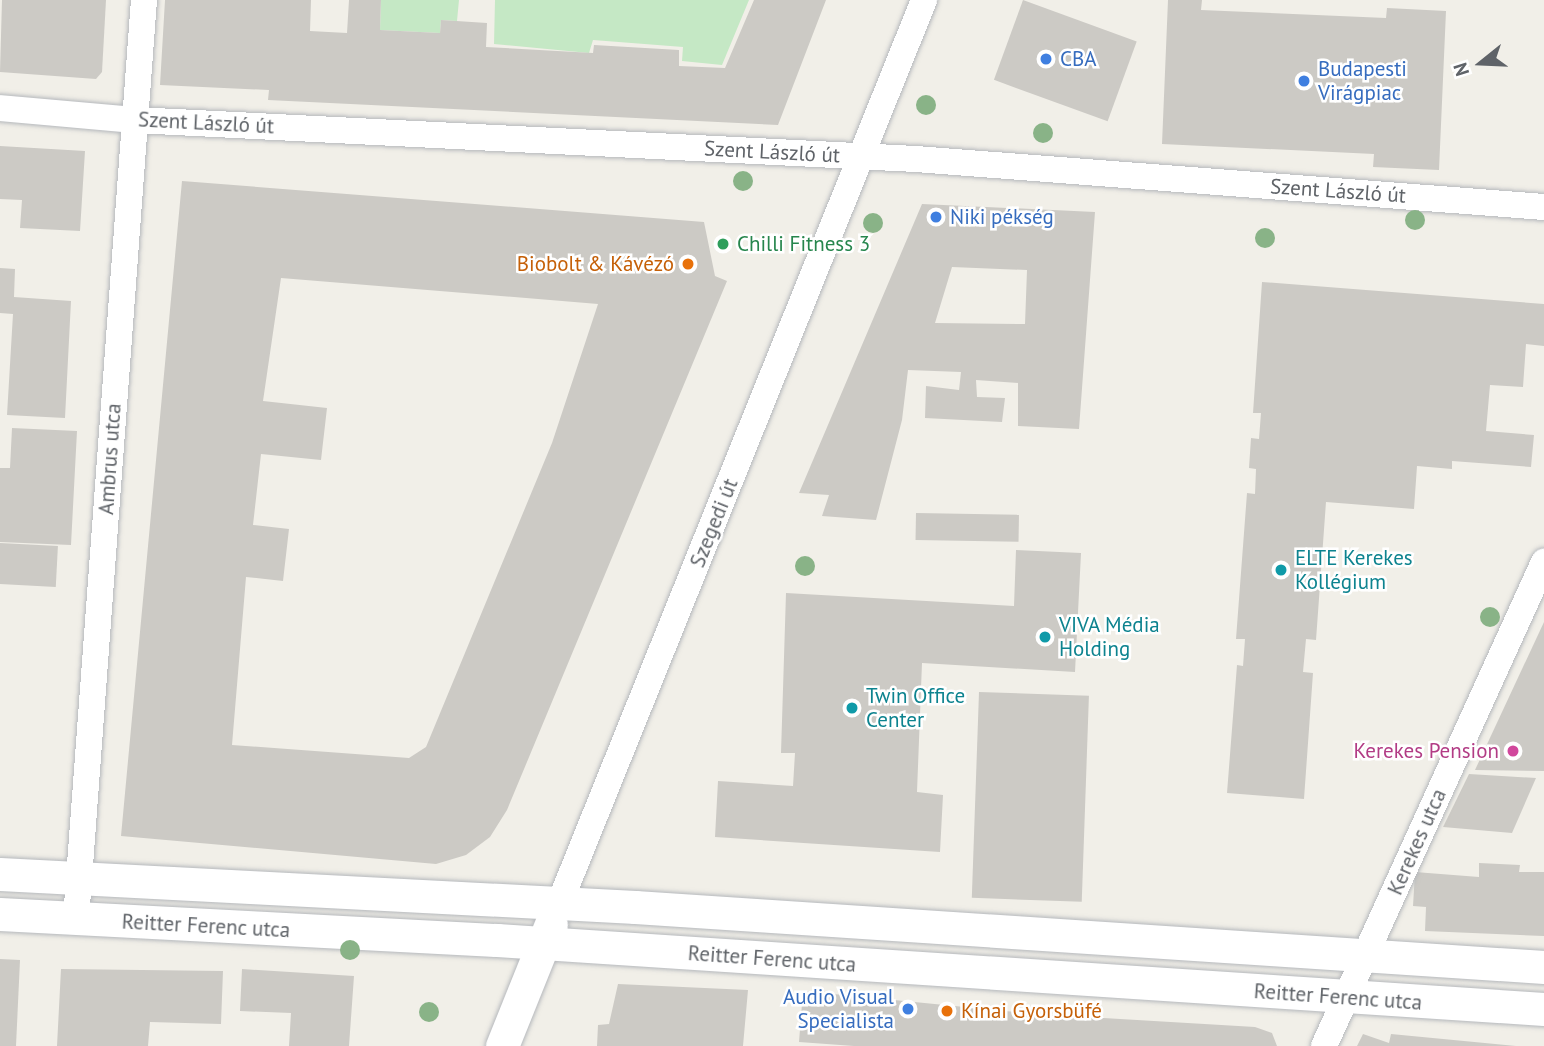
<!DOCTYPE html>
<meta charset="utf-8">
<style>
body{margin:0}
#map{position:relative;width:1544px;height:1046px;overflow:hidden;background:#f1efe8;font-family:"PT Sans",sans-serif}
div>[style]{position:absolute}
[style*='--x']{left:calc(var(--x)*1px);top:calc(var(--y)*1px);width:calc(var(--w)*1px);rotate:calc(var(--a)*1deg)}
.green>*{inset:0;background:#c5e8c5}
.building>*{inset:0;background:#cccac5;transform-origin:0 0}
.roads{filter:drop-shadow(0 0 2px #b5b8bc) drop-shadow(0 0 2px #b5b8bc)}
.minor>*{height:26px;margin:-13px;padding:0 13px;transform-origin:13px;border-radius:13px;background:#fff}
.tertiary>*{height:33px;margin:-16.5px;padding:0 16.5px;transform-origin:16.5px;border-radius:16.5px;background:#fff}
.trees>*{width:20px;height:20px;margin:-10px;border-radius:50%;background:#89b387}
.dots>*{width:19px;height:19px;translate:-50% -50%;box-sizing:border-box;border:4px solid #fff;border-radius:50%}
span{translate:-50% -50%;white-space:nowrap;text-align:center;line-height:1.15;-webkit-text-stroke:5px #fff;paint-order:stroke}
.shop-label{font-size:21px;color:#366cbe}
.left{translate:0 -50%;text-align:left}
.right{translate:-100% -50%;text-align:right}
.street-label{font-size:21px;color:#5f6368}
.leisure-label{font-size:21px;color:#27864d}
.food-label{font-size:21px;color:#c56008}
.culture-label{font-size:21px;color:#0d838f}
.hotel-label{font-size:21px;color:#b23c85}
.north{position:absolute;left:1446px;top:28px;width:70px;height:70px;-webkit-text-stroke:5px #fff;paint-order:stroke;rotate:252deg;font-size:19px;font-weight:700;line-height:28px;text-align:center;color:#5f6368}
.north::after{content:'';display:block;margin:auto;width:24px;height:32px;background:#5f6368;clip-path:polygon(50% 0,100% 100%,50% 72%,0 100%)}
</style>
<div id="map">
<div class="green">
<i style="clip-path:polygon(381px 0,459px 0,457px 21px,441px 20px,440px 33px,380px 30px)"></i>
<i style="clip-path:polygon(495px 0,749px 0,722px 65px,682px 61px,683px 47px,593px 40px,589px 53px,494px 44px)"></i>
</div>
<div class="building">
<i style="clip-path:polygon(2px 0,106px 0,102px 72px,96px 79px,0 72px)"></i>
<i style="clip-path:polygon(165px 0,311px 0,310px 31px,347px 33px,349px 0,381px 0,380px 30px,440px 33px,441px 20px,487px 23px,486px 47px,593px 53px,594px 45px,679px 50px,679px 66px,725px 68px,754px 0,826px 0,778px 125px,268px 100px,269px 90px,160px 85px)"></i>
<i style="left:1023px;top:0;width:121px;height:85px;rotate:20deg"></i>
<i style="clip-path:polygon(1168px 0,1202px 0,1201px 10px,1386px 18px,1387px 8px,1446px 11px,1439px 170px,1373px 167px,1374px 154px,1162px 144px)"></i>
<i style="clip-path:polygon(0 146px,85px 151px,80px 231px,20px 228px,22px 200px,0 199px)"></i>
<i style="clip-path:polygon(evenodd,182px 181px,704px 222px,715px 276px,727px 281px,507px 810px,490px 837px,466px 855px,436px 864px,121px 836px,182px 181px,281px 278px,598px 304px,552px 443px,426px 747px,409px 758px,232px 745px,246px 577px,283px 581px,289px 529px,253px 525px,261px 454px,321px 460px,327px 408px,263px 401px,281px 278px)"></i>
<i style="clip-path:polygon(evenodd,922px 204px,1095px 212px,1079px 429px,1018px 426px,1018px 383px,976px 380px,977px 397px,1005px 398px,1002px 422px,925px 418px,926px 386px,959px 390px,961px 372px,908px 370px,902px 420px,876px 520px,822px 516px,829px 495px,799px 493px,922px 204px,952px 267px,1027px 270px,1025px 324px,935px 323px,952px 267px)"></i>
<i style="clip-path:polygon(0 268px,15px 269px,14px 297px,71px 301px,65px 418px,7px 415px,13px 314px,0 313px)"></i>
<i style="clip-path:polygon(1262px 282px,1544px 304px,1544px 346px,1526px 344px,1523px 387px,1490px 385px,1486px 431px,1534px 435px,1531px 467px,1452px 461px,1452px 469px,1417px 466px,1414px 509px,1326px 502px,1316px 640px,1306px 639px,1303px 672px,1313px 673px,1304px 799px,1227px 793px,1237px 665px,1243px 666px,1245px 639px,1236px 639px,1247px 493px,1255px 494px,1256px 469px,1249px 468px,1251px 438px,1259px 439px,1261px 413px,1253px 413px)"></i>
<i style="clip-path:polygon(12px 428px,77px 431px,71px 545px,0 542px,0 468px,10px 468px)"></i>
<i style="left:916px;top:513px;width:103px;height:27px;rotate:1deg"></i>
<i style="left:0;top:543px;width:58px;height:41px;rotate:3deg"></i>
<i style="clip-path:polygon(1016px 550px,1081px 553px,1075px 672px,922px 663px,917px 792px,943px 795px,940px 852px,715px 837px,718px 781px,793px 786px,795px 753px,781px 753px,786px 593px,1014px 606px)"></i>
<i style="clip-path:polygon(1544px 622px,1544px 771px,1475px 770px)"></i>
<i style="left:979px;top:692px;width:110px;height:206px;rotate:2deg"></i>
<i style="clip-path:polygon(1469px 774px,1536px 778px,1512px 833px,1443px 827px)"></i>
<i style="clip-path:polygon(1479px 863px,1520px 865px,1519px 872px,1544px 872px,1544px 936px,1425px 931px,1426px 907px,1413px 906px,1415px 872px,1479px 877px)"></i>
<i style="clip-path:polygon(0 959px,20px 960px,16px 1046px,0 1046px)"></i>
<i style="clip-path:polygon(61px 969px,223px 971px,221px 1024px,150px 1022px,148px 1046px,57px 1046px)"></i>
<i style="clip-path:polygon(242px 969px,354px 976px,349px 1046px,289px 1046px,291px 1013px,240px 1011px)"></i>
<i style="clip-path:polygon(618px 984px,748px 990px,743px 1046px,597px 1046px,598px 1025px,609px 1024px)"></i>
<i style="clip-path:polygon(803px 991px,1036px 1014px,1255px 1027px,1272px 1033px,1277px 1046px,854px 1046px,799px 1042px)"></i>
<i style="clip-path:polygon(1363px 1034px,1389px 1043px,1391px 1034px,1516px 1046px,1357px 1046px)"></i>
</div>
<div class="roads">
<div class="minor">
<i style="--x:0;--y:108;--w:136;--a:5.1"></i>
<i style="--x:135;--y:120;--w:782;--a:2.86"></i>
<i style="--x:916;--y:159;--w:630;--a:4.37"></i>
<i style="--x:560;--y:902;--w:973;--a:-68.02"></i>
<i style="--x:76;--y:919;--w:922;--a:-85.77"></i>
<i style="--x:1324;--y:1046;--w:532;--a:-65.56"></i>
</div>
<div class="tertiary">
<i style="--x:0;--y:874;--w:636;--a:2.97"></i>
<i style="--x:635;--y:907;--w:911;--a:3.78"></i>
<i style="--x:0;--y:914;--w:498;--a:3"></i>
<i style="--x:497;--y:940;--w:1049;--a:3.77"></i>
<i style="--x:502;--y:1046;--w:131;--a:-68.1"></i>
</div>
</div>
<div class="trees">
<i style="left:926px;top:105px"></i>
<i style="left:1043px;top:133px"></i>
<i style="left:743px;top:181px"></i>
<i style="left:1415px;top:220px"></i>
<i style="left:873px;top:223px"></i>
<i style="left:1265px;top:238px"></i>
<i style="left:805px;top:566px"></i>
<i style="left:1490px;top:617px"></i>
<i style="left:350px;top:950px"></i>
<i style="left:429px;top:1012px"></i>
</div>
<div class="dots">
<i style="left:1046px;top:59px;background:#3f7fe0"></i>
<i style="left:1304px;top:81px;background:#3f7fe0"></i>
<i style="left:936px;top:217px;background:#3f7fe0"></i>
<i style="left:723px;top:244px;background:#2e9e5b"></i>
<i style="left:688px;top:264px;background:#e8710a"></i>
<i style="left:1281px;top:570px;background:#0f9aa8"></i>
<i style="left:1045px;top:637px;background:#0f9aa8"></i>
<i style="left:852px;top:708px;background:#0f9aa8"></i>
<i style="left:1513px;top:751px;background:#d1479c"></i>
<i style="left:908px;top:1009px;background:#3f7fe0"></i>
<i style="left:947px;top:1011px;background:#e8710a"></i>
</div>
<div class="shop-label">
<span class="left" style="left:1060px;top:59px">CBA</span>
<span class="left" style="left:1318px;top:81px">Budapesti<br>Virágpiac</span>
<span class="left" style="left:950px;top:217px">Niki pékség</span>
<span class="right" style="left:894px;top:1009px">Audio Visual<br>Specialista</span>
</div>
<div class="street-label">
<span style="left:206px;top:123px;rotate:3deg">Szent László út</span>
<span style="left:772px;top:152px;rotate:3deg">Szent László út</span>
<span style="left:1338px;top:191px;rotate:4deg">Szent László út</span>
<span style="left:110px;top:459px;rotate:-86deg">Ambrus utca</span>
<span style="left:714px;top:523px;rotate:-68deg">Szegedi út</span>
<span style="left:1417px;top:842px;rotate:-66deg">Kerekes utca</span>
<span style="left:206px;top:926px;rotate:3deg">Reitter Ferenc utca</span>
<span style="left:772px;top:959px;rotate:4deg">Reitter Ferenc utca</span>
<span style="left:1338px;top:997px;rotate:4deg">Reitter Ferenc utca</span>
</div>
<div class="leisure-label">
<span class="left" style="left:737px;top:244px">Chilli Fitness 3</span>
</div>
<div class="food-label">
<span class="right" style="left:674px;top:264px">Biobolt &amp; Kávézó</span>
<span class="left" style="left:961px;top:1011px">Kínai Gyorsbüfé</span>
</div>
<div class="culture-label">
<span class="left" style="left:1295px;top:570px">ELTE Kerekes<br>Kollégium</span>
<span class="left" style="left:1059px;top:637px">VIVA Média<br>Holding</span>
<span class="left" style="left:866px;top:708px">Twin Office<br>Center</span>
</div>
<div class="hotel-label">
<span class="right" style="left:1499px;top:751px">Kerekes Pension</span>
</div>
<div class="north">N</div>
</div>
